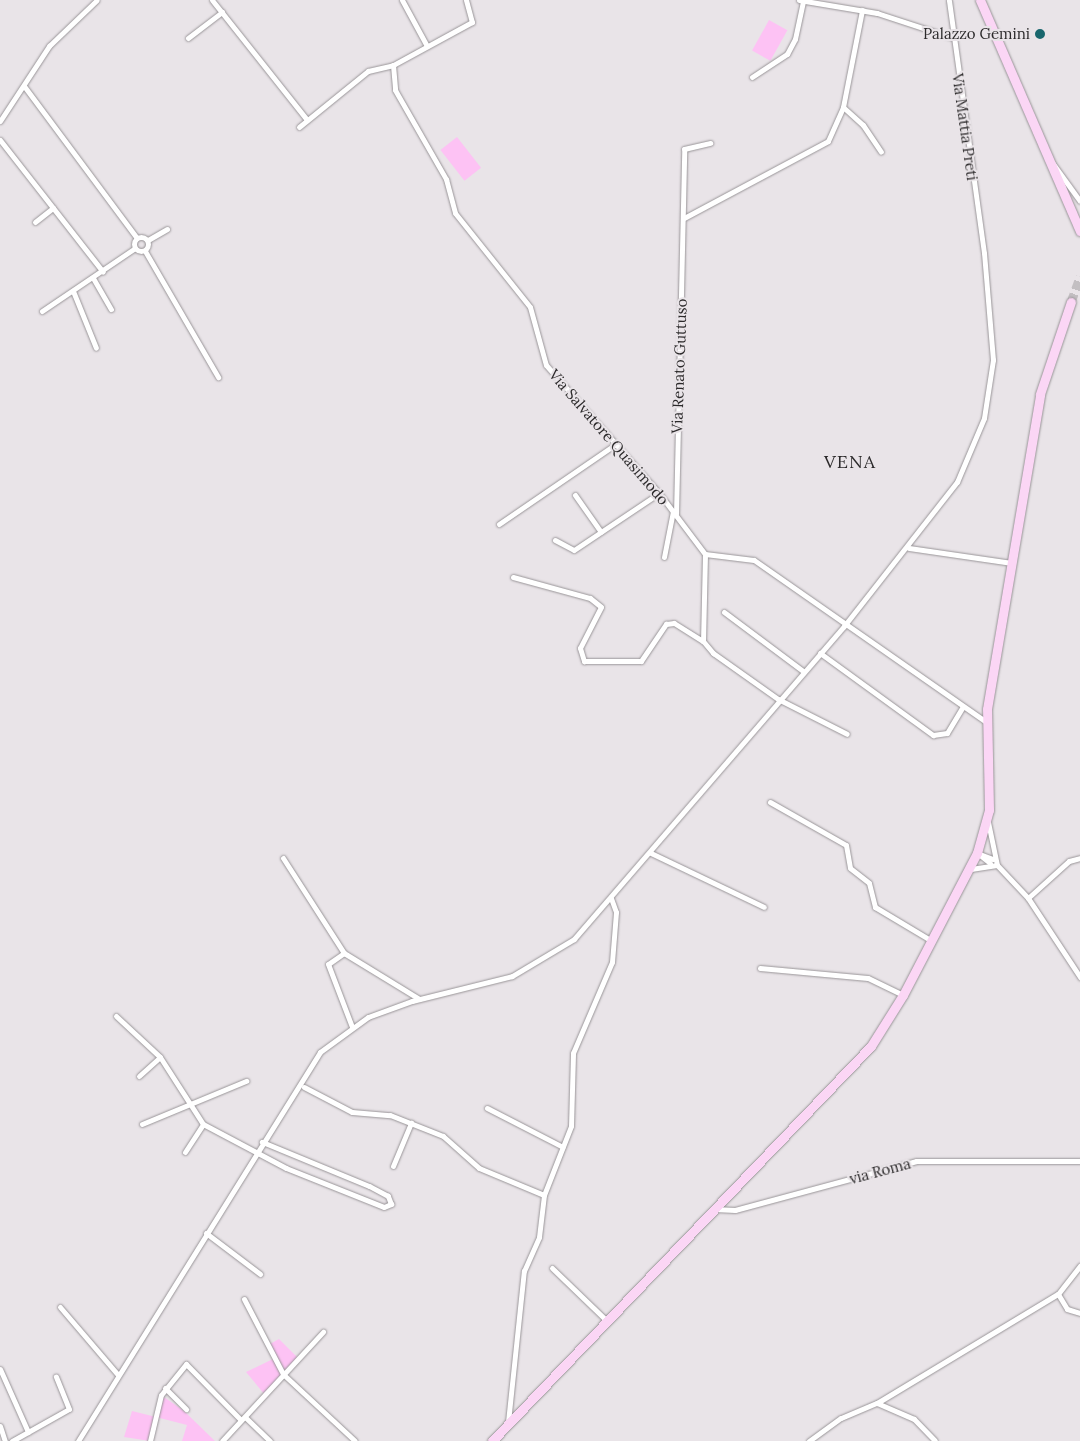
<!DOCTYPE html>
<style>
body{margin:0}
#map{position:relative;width:1080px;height:1441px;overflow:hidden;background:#e9e4e8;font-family:Lora,serif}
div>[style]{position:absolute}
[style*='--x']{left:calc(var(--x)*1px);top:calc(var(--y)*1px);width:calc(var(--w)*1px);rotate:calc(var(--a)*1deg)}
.green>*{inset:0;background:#fdc2f4;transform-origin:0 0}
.primary-tunnel>*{height:9px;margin-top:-4.5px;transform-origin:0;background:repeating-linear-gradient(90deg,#c3bfc2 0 9px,transparent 0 13.5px)}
.roads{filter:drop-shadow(0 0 1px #999598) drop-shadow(0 0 1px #999598)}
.minor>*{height:5px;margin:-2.5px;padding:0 2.5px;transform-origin:2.5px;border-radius:2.5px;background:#fff}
.minor>.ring{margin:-2.5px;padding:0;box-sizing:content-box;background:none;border:5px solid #fff;border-radius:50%}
.primary>*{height:9px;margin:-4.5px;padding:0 4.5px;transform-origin:4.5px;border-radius:4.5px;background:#fbd6f5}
.dots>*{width:14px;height:14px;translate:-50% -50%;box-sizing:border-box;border:2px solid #e9e4e8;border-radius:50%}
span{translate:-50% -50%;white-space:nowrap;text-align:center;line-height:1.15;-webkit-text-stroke:4px #e9e4e8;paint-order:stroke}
.poi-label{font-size:15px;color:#2c2a2b}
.right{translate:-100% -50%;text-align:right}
.street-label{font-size:15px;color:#2c2a2b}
.quarter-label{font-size:18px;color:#2c2a2b;letter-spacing:1px}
</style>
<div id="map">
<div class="green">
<i style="left:769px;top:20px;width:21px;height:35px;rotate:29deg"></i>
<i style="left:457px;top:137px;width:39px;height:21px;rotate:52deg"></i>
<i style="clip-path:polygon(279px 1339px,298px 1358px,265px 1395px,246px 1372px,275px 1358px,268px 1345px)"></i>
<i style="clip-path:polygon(161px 1395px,184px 1411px,215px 1441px,182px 1441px,187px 1425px,156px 1417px,150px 1441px,124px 1437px,132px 1411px,156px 1417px)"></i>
</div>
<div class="primary-tunnel">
<i style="--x:1071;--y:302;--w:27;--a:-70"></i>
</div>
<div class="roads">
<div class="minor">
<i style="--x:212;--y:0;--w:153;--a:51.6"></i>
<i style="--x:402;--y:0;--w:52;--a:61.5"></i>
<i style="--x:466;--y:0;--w:23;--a:75"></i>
<i style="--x:472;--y:22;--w:90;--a:151.4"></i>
<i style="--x:393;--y:65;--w:25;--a:85"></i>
<i style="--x:395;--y:90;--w:103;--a:60.2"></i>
<i style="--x:446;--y:179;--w:35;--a:75"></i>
<i style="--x:455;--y:213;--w:120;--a:51.4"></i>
<i style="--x:530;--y:307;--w:60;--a:74.6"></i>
<i style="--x:546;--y:365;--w:171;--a:48.6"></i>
<i style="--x:659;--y:493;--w:76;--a:53"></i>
<i style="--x:705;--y:554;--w:87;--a:91.3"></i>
<i style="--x:703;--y:641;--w:16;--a:50"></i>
<i style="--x:713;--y:653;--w:80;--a:35.3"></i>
<i style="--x:778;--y:699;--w:77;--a:26.9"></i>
<i style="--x:799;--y:0;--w:79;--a:9.5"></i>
<i style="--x:877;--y:13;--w:80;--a:18.2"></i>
<i style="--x:188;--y:38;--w:43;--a:-37.4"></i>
<i style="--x:752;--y:77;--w:42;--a:-33.3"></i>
<i style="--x:787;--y:54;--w:17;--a:-62"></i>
<i style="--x:795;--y:39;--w:40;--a:-78"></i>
<i style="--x:24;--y:86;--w:189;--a:53.4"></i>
<i style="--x:843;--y:107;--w:27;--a:42"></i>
<i style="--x:863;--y:125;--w:32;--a:56"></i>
<i style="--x:0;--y:121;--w:90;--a:-56.8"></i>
<i style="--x:49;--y:46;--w:66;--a:-43.8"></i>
<i style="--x:299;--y:127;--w:89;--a:-39.1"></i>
<i style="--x:368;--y:71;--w:26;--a:-13"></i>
<i style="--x:0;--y:140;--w:167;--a:52"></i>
<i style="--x:1051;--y:161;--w:49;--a:54.1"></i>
<i style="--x:684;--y:218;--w:163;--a:-28.1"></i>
<i style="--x:828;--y:141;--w:37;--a:-66"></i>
<i style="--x:843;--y:107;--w:99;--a:-78.9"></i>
<i style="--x:35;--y:222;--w:23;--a:-38"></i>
<i class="ring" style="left:134px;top:237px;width:9px;height:9px"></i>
<i style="--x:148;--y:240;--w:22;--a:-30"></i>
<i style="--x:145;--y:251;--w:146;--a:59.9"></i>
<i style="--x:93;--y:278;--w:36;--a:60"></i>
<i style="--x:73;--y:291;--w:61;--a:68"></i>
<i style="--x:42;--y:311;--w:112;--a:-34.1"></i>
<i style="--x:575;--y:495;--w:45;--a:54.9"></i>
<i style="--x:676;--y:514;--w:365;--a:-88.7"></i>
<i style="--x:684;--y:149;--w:27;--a:-13"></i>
<i style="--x:499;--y:524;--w:142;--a:-34.4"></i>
<i style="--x:555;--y:540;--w:21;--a:28"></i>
<i style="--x:574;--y:550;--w:102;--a:-33.8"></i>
<i style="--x:909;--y:548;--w:104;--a:8.3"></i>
<i style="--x:705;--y:554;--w:49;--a:7"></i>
<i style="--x:754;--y:560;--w:283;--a:34.9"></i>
<i style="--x:664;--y:557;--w:47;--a:-78.9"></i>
<i style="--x:513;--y:577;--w:80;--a:15.3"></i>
<i style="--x:590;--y:598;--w:14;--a:39"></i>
<i style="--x:601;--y:607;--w:46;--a:117.1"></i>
<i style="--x:580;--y:648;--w:14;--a:73"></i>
<i style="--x:584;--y:661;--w:57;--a:0"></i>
<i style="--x:641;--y:661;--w:45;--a:-56"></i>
<i style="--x:666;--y:624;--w:8;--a:-7"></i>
<i style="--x:674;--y:623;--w:34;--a:32"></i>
<i style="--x:724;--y:612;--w:99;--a:36.8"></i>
<i style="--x:820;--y:653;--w:140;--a:36"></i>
<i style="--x:933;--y:735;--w:14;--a:-8"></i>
<i style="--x:947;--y:733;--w:29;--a:-59"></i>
<i style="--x:770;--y:802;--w:87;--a:29.5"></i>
<i style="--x:846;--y:845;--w:23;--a:80"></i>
<i style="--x:850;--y:868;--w:24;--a:38"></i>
<i style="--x:869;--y:883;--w:25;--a:76"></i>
<i style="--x:875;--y:907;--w:66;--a:30.8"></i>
<i style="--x:651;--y:853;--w:125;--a:25.5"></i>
<i style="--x:283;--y:858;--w:113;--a:57.3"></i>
<i style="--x:344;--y:953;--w:88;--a:31.5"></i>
<i style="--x:990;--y:863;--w:16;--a:-142"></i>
<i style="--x:977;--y:853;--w:17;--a:21"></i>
<i style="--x:997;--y:865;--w:45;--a:46.8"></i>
<i style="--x:1028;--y:898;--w:95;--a:56.6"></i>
<i style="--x:971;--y:869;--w:26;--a:-9"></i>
<i style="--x:997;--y:865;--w:44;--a:-101.8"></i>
<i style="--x:1028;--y:898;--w:55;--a:-42.1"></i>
<i style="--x:1069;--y:861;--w:11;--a:-15"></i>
<i style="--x:344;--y:953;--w:19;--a:145"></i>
<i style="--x:328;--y:964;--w:67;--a:69.1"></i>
<i style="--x:760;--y:968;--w:108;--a:5.3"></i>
<i style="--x:868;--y:978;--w:39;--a:26"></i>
<i style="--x:116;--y:1016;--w:60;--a:43"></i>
<i style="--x:160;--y:1057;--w:80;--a:57.3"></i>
<i style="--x:203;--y:1124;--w:94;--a:27.9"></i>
<i style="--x:286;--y:1168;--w:105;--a:21.7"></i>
<i style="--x:384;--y:1207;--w:8;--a:-23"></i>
<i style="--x:391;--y:1204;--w:9;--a:-111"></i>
<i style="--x:388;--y:1196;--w:21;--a:-152"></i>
<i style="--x:369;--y:1186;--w:116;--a:-157.6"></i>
<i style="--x:139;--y:1076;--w:28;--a:-42"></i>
<i style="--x:304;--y:1087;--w:54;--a:27.5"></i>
<i style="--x:352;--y:1112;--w:38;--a:5"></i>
<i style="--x:390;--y:1115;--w:57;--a:21.6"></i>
<i style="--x:443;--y:1136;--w:48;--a:41.6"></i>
<i style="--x:479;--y:1168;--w:70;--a:22.6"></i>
<i style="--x:487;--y:1108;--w:85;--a:27.2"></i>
<i style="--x:142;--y:1124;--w:113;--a:-22.5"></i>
<i style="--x:185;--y:1152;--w:33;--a:-57"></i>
<i style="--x:393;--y:1166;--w:47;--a:-67.3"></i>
<i style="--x:714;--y:1209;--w:21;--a:3"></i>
<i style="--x:735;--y:1210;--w:188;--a:-15.1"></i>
<i style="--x:916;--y:1161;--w:164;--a:0"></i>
<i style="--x:206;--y:1233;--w:68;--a:37.2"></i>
<i style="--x:552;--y:1268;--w:76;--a:43.9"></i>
<i style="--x:1058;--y:1294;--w:17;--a:59"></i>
<i style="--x:1067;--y:1309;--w:14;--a:17"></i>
<i style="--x:244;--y:1299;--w:85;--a:62.5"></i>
<i style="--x:283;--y:1374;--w:98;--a:42.9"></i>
<i style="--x:60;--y:1307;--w:89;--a:49.5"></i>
<i style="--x:0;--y:1369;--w:69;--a:66"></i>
<i style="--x:165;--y:1388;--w:30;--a:45"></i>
<i style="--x:877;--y:1403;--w:211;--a:-31.1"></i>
<i style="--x:1058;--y:1294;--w:36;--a:-52"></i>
<i style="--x:245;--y:1417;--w:35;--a:44"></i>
<i style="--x:508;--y:1422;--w:152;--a:-84"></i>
<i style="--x:524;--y:1271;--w:37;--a:-66"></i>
<i style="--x:539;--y:1237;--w:42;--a:-83.2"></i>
<i style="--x:544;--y:1195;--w:74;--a:-68.6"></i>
<i style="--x:571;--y:1126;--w:73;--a:-88.4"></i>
<i style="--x:573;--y:1053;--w:99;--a:-66.8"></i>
<i style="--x:612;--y:962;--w:50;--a:-85.4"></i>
<i style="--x:616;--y:912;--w:15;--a:-110"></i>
<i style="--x:0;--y:1426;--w:16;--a:72"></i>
<i style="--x:12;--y:1441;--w:65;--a:-29.3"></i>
<i style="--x:69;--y:1409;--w:35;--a:-112"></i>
<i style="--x:78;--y:1441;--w:458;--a:-58.1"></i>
<i style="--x:320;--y:1052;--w:59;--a:-36.1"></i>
<i style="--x:368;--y:1017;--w:47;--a:-20"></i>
<i style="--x:412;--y:1001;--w:103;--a:-14"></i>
<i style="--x:512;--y:976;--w:72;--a:-30.8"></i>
<i style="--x:574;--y:939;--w:413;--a:-49.2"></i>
<i style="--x:844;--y:626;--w:183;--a:-51.9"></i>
<i style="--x:957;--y:482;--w:69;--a:-67.1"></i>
<i style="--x:984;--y:418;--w:59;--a:-81.2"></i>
<i style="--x:993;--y:360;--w:107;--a:-94.8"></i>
<i style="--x:984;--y:253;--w:255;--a:-97.9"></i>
<i style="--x:150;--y:1441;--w:47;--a:-76.6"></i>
<i style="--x:161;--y:1395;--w:40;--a:-51"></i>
<i style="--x:186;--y:1364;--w:78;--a:45.5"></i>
<i style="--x:222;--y:1441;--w:149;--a:-47.2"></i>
<i style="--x:809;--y:1441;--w:39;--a:-36"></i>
<i style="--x:841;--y:1418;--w:39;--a:-23"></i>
<i style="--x:877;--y:1403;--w:40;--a:23.4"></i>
<i style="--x:914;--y:1419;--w:30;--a:46"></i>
</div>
<div class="primary">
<i style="--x:980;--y:0;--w:252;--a:66.6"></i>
<i style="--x:492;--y:1441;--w:547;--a:-46.18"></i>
<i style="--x:871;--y:1046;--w:60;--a:-57.9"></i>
<i style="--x:903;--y:995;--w:160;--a:-62.5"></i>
<i style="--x:977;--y:853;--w:45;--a:-74.4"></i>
<i style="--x:989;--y:810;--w:101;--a:-91.1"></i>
<i style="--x:987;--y:709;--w:319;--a:-80.4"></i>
<i style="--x:1040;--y:394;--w:97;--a:-71.4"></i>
</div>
</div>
<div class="dots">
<i style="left:1040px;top:34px;background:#19666d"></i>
</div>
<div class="poi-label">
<span class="right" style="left:1030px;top:34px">Palazzo Gemini</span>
</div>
<div class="street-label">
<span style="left:965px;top:127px;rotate:82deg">Via Mattia Preti</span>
<span style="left:679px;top:366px;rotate:-88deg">Via Renato Guttuso</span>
<span style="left:609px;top:437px;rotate:49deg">Via Salvatore Quasimodo</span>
<span style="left:880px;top:1171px;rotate:-15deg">via Roma</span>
</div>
<div class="quarter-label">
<span style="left:850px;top:462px">VENA</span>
</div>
</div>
